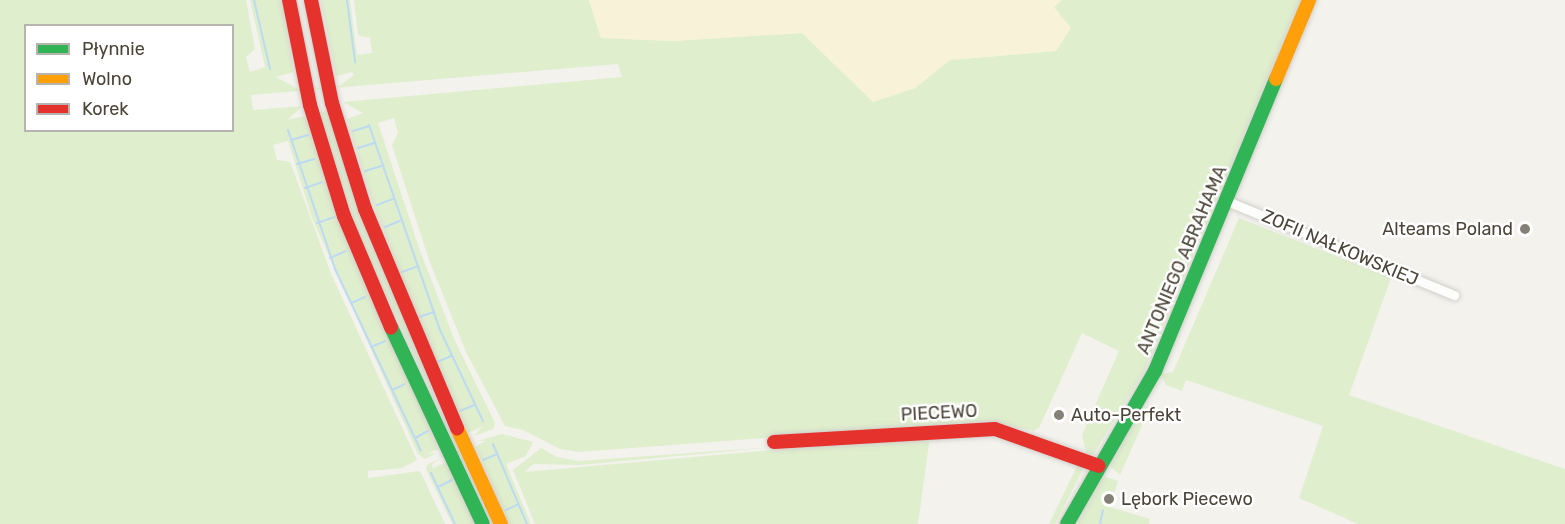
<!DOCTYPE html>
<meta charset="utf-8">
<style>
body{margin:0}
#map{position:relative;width:1565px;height:524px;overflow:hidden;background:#f3f2ed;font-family:Rubik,sans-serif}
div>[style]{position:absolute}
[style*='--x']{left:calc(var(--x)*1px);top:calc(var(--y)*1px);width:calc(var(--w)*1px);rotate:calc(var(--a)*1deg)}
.green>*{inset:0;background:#dfeecd}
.sand>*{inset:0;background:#f7f2d8}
.stream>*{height:2px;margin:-1px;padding:0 1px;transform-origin:1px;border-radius:1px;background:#bcdaf2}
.roads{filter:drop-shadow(0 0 2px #d1cfca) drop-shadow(0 0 2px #d1cfca)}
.street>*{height:9px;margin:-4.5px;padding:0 4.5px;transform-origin:4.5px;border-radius:4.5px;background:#fdfdfc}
.fast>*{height:14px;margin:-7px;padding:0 7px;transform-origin:7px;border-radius:7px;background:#30b455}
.slow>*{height:14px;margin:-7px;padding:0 7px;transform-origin:7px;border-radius:7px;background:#ff9f0a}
.jam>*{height:14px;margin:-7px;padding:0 7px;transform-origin:7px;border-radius:7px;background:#e5322d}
.dots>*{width:16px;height:16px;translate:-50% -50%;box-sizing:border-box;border:3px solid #fff;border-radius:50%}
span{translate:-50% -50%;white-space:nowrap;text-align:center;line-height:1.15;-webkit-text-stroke:5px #fff;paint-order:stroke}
.poi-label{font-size:18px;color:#4b4438}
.right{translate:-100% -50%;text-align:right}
.left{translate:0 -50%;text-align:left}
.street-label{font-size:18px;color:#4b4438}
.legend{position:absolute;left:24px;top:24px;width:210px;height:108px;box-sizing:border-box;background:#fff;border:2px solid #b7b4af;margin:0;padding:8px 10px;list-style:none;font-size:18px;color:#4b4438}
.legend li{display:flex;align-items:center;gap:12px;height:30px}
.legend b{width:30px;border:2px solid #b7b4af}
</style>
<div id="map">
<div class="green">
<i style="clip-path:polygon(evenodd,0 0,246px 0,255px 49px,246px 57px,250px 72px,265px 67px,250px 0,281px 0,294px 72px,276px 77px,298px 89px,339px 86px,354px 75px,352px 72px,336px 76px,321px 0,350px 0,357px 55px,372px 53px,370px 38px,358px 35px,354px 0,589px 0,601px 38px,673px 41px,802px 33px,873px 102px,915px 88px,950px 60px,1056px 51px,1054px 7px,1062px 0,1300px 0,1144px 371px,1093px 455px,1086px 453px,1082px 435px,1119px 351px,1082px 333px,1039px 428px,1033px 431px,990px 421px,579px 452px,560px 449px,523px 430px,505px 426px,466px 352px,429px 260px,392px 145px,398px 133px,394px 118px,378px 123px,420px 251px,455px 341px,495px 423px,493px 429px,474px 436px,483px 426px,468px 433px,425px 340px,370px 194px,347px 119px,363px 113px,343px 102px,622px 77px,618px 64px,251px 95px,253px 110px,303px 106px,287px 120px,305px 116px,438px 449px,427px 454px,437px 453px,425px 459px,418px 454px,312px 218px,288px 141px,273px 145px,277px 160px,290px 162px,332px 276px,417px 460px,402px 468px,368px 471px,368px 478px,420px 471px,445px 524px,0 524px,0 0,26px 26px,232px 26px,232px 130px,26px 130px,26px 26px)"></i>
<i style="clip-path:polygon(328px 111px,495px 524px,362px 245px,318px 112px)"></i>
<i style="clip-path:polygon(1239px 218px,1391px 278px,1349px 395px,1565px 469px,1565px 524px,1358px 524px,1299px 498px,1323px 426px,1186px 380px,1182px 391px,1166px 385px,1161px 374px,1173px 372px)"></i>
<i style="clip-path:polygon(1150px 406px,1174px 411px,1146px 416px,1120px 475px,1110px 466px,1143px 408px)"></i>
<i style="clip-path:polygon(470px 433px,476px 446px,486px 441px,478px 441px,502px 434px,533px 442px,526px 456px,506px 464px,531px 524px,509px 524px)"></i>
<i style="clip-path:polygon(930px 436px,918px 524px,535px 524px,513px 470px,541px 448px,557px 457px,579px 461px,775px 447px,580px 465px,533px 464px,525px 472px)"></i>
<i style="clip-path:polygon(440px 459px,432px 464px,433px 468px,446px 462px,474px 524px,452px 524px,426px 469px,428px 464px)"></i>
<i style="clip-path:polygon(1079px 462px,1085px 465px,1055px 524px,1049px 524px)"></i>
<i style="clip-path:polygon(1104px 476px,1118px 481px,1110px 507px,1150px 519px,1149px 524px,1077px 524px)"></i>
</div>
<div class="sand">
<i style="clip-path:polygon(589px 0,1062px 0,1054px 7px,1071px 28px,1056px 51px,950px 60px,915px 88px,873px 102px,802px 33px,673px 41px,601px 38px)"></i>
</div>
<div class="stream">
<i style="--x:254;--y:0;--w:71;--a:76.9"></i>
<i style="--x:347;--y:0;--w:63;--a:82.6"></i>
<i style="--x:369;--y:125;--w:217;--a:70.9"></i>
<i style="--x:440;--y:330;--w:101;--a:64.7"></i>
<i style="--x:288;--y:130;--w:147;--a:71.3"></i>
<i style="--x:335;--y:269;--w:201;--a:64.7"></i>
<i style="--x:353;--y:131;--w:17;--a:-17"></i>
<i style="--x:291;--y:140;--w:18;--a:-16"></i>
<i style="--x:358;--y:148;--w:17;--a:-17"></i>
<i style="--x:297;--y:164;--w:18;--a:-16"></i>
<i style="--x:365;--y:171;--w:17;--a:-17"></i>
<i style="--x:305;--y:188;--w:18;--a:-19"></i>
<i style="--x:377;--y:205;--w:17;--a:-21"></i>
<i style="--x:317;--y:223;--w:18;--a:-19"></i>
<i style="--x:385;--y:227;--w:16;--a:-22"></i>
<i style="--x:330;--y:258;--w:17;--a:-24"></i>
<i style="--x:402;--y:272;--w:15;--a:-20"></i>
<i style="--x:351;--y:303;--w:15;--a:-23"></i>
<i style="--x:419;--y:317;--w:16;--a:-18"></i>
<i style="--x:371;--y:347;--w:15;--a:-23"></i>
<i style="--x:437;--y:362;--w:15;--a:-23"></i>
<i style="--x:392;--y:390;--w:14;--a:-25"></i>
<i style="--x:460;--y:411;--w:15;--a:-23"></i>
<i style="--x:415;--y:438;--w:15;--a:-28"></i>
<i style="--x:493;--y:444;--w:87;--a:67"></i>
<i style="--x:483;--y:460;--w:15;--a:-23"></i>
<i style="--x:431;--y:473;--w:56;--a:64.8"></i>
<i style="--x:438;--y:487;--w:16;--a:-27"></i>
<i style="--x:506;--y:510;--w:14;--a:-25"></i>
<i style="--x:1100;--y:524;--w:14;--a:-78"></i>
</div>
<div class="roads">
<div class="street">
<i style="--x:1227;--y:201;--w:246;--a:22.5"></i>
</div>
<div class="fast">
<i style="--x:391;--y:327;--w:217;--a:65"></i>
<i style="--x:1067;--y:524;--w:177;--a:-60.1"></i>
<i style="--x:1155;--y:371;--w:316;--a:-67.5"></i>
</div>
<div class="slow">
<i style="--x:1276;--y:79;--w:86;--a:-67.3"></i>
<i style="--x:457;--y:428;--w:106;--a:65.4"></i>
</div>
<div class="jam">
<i style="--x:289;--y:0;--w:107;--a:78.7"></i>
<i style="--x:310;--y:105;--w:116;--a:73"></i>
<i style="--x:344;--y:216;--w:121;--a:67.1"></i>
<i style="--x:311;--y:0;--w:105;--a:78.5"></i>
<i style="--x:332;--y:103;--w:111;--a:72.7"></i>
<i style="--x:365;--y:209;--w:238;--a:67.2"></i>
<i style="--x:774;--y:442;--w:221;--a:-3.4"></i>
<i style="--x:995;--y:429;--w:110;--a:19.6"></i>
</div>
</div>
<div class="dots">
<i style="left:1525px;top:229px;background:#868177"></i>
<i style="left:1059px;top:415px;background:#868177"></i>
<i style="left:1109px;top:499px;background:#868177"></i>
</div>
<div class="poi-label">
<span class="right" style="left:1513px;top:229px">Alteams Poland</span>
<span class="left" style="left:1071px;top:415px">Auto-Perfekt</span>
<span class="left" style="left:1121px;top:499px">Lębork Piecewo</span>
</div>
<div class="street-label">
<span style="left:1340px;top:248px;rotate:23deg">ZOFII NAŁKOWSKIEJ</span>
<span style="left:1182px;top:260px;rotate:-67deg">ANTONIEGO ABRAHAMA</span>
<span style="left:939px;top:413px;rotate:-3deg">PIECEWO</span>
</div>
<ul class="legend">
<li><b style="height:8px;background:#30b455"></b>Płynnie</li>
<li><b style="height:8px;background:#ff9f0a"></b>Wolno</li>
<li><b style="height:8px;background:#e5322d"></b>Korek</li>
</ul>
</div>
